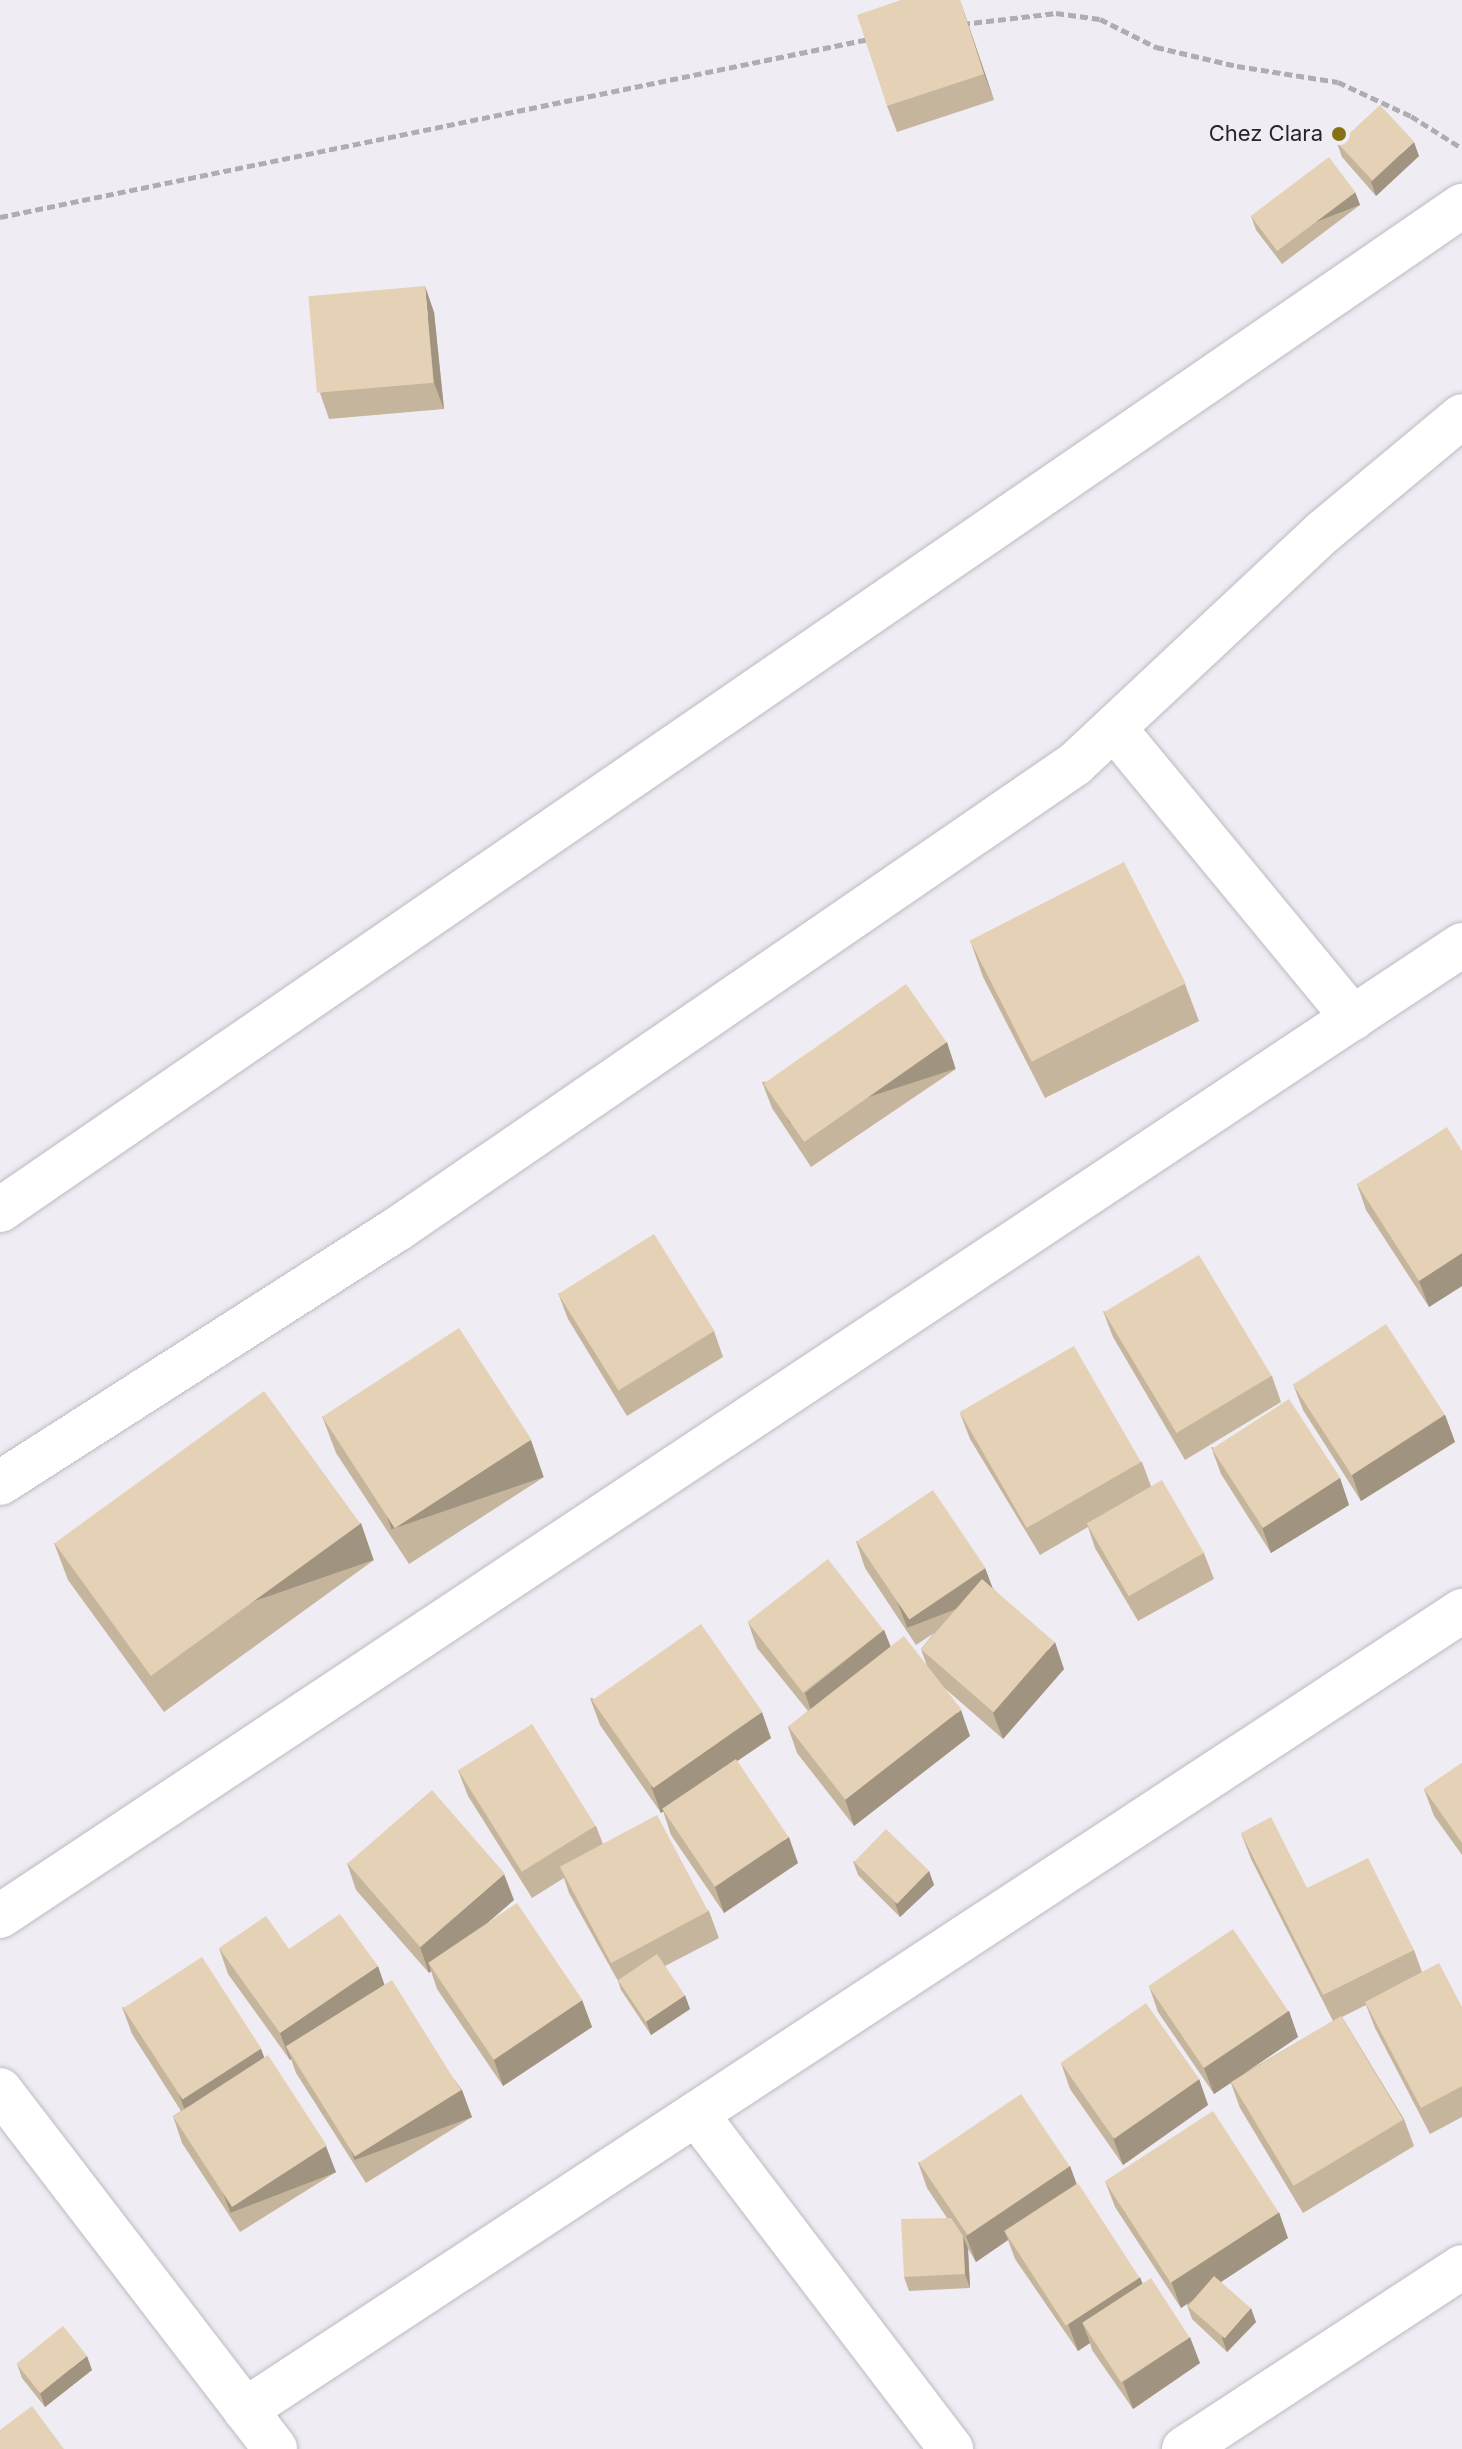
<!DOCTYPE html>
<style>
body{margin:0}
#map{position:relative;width:1462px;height:2449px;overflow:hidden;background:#f0ecf4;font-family:Inter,sans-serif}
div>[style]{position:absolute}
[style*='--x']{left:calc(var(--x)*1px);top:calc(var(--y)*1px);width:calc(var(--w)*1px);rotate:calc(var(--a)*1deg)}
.path>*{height:5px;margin-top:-2.5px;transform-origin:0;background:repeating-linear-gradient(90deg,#afacb2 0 8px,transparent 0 12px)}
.roads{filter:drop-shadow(0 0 2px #bebac1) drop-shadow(0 0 2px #bebac1)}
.street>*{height:44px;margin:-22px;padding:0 22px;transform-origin:22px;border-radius:22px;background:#fff}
.secondary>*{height:44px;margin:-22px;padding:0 22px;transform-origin:22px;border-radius:22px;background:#fff}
.wall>*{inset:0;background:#c5b59d}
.shaded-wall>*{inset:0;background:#a0937f;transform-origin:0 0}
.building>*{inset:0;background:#e5d2b6;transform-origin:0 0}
.dots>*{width:22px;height:22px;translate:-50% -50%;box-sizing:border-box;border:4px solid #f0ecf4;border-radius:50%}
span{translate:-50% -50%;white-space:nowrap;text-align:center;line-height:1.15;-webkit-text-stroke:8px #f0ecf4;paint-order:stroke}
.poi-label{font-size:22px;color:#262527}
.right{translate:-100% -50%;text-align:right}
</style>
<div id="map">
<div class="path">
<i style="--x:962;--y:24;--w:95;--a:-6.7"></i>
<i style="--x:1056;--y:13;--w:44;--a:7.8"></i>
<i style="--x:1100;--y:19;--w:63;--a:26.6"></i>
<i style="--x:1156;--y:47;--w:83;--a:13.2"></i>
<i style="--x:1237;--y:66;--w:102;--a:9"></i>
<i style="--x:1338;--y:82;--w:81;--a:25"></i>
<i style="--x:1411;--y:116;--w:58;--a:32.3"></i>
<i style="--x:0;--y:217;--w:887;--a:-11.58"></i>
</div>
<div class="roads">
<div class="street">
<i style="--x:1114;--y:728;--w:376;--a:50.5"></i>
<i style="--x:0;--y:1483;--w:470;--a:-32.6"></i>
<i style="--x:396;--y:1230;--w:824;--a:-34.46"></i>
<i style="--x:1075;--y:764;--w:340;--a:-43.1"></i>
<i style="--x:1323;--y:532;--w:181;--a:-39.8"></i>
<i style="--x:0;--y:1916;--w:1755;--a:-33.59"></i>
<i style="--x:0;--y:2090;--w:452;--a:52.5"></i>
<i style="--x:696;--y:2114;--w:421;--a:52.7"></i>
<i style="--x:245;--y:2410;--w:1456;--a:-33.29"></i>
<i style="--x:1184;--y:2449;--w:332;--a:-33.2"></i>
</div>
<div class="secondary">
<i style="--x:0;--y:1210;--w:1774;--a:-34.48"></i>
</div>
</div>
<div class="wall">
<i style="clip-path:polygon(960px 0,994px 100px,897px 132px,887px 106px)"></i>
<i style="clip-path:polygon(1337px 143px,1419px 156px,1376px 196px,1342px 157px)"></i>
<i style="clip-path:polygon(1355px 192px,1360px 205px,1282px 264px,1256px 230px,1251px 216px)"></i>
<i style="clip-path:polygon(434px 312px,444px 409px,329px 419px,320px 393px)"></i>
<i style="clip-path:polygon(970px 940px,1185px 984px,1199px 1021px,1045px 1098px,983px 977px)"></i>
<i style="clip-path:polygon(956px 1069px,811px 1167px,772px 1108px,762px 1082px)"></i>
<i style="clip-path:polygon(1462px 1151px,1462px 1286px,1429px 1307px,1366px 1210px,1357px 1184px)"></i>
<i style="clip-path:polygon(558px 1293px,714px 1331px,723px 1357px,627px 1416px,568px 1319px)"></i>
<i style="clip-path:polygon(1103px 1311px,1272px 1376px,1281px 1402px,1185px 1460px,1113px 1337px)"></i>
<i style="clip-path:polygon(1293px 1384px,1445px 1415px,1455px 1442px,1361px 1501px,1303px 1410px)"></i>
<i style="clip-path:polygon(960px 1413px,1142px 1462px,1151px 1486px,1204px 1553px,1214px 1579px,1138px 1621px,1095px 1548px,1088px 1527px,1040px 1555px,970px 1439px)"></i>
<i style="clip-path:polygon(322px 1416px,544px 1477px,409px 1564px,336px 1453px)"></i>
<i style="clip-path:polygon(1211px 1447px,1340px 1478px,1349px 1505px,1271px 1553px,1221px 1474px)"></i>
<i style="clip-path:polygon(856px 1541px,985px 1568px,992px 1587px,1064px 1669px,1003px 1739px,941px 1685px,970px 1736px,854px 1826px,797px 1753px,788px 1727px,808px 1711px,757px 1648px,748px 1622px,884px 1630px,891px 1647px,927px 1666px,921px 1649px,934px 1633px,916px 1645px,865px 1568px)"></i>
<i style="clip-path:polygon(54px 1543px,374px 1560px,164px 1712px,68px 1580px)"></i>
<i style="clip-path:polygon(590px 1698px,771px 1738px,737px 1761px,798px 1863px,724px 1913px,671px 1835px,663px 1811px,661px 1813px,600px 1725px)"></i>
<i style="clip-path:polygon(1462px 1763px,1462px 1855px,1434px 1816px,1424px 1789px)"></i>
<i style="clip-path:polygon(458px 1770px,596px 1826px,603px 1844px,709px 1911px,719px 1938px,665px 1966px,690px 2009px,651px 2035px,621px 1990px,618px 1981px,569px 1893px,564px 1878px,532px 1898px,468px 1796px)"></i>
<i style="clip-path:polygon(1241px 1833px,1307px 1888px,1414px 1950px,1422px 1972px,1462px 2007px,1462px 2117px,1430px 2134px,1375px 2028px,1366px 2005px,1342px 2017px,1404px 2119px,1414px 2146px,1303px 2213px,1240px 2108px,1231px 2083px,1214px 2094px,1158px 2012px,1149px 1986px,1289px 2011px,1298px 2037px,1243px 2074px,1333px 2021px,1251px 1859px)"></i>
<i style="clip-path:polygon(853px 1861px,929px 1871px,934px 1885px,900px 1917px,858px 1875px)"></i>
<i style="clip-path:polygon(347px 1863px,514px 1900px,488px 1922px,582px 2000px,592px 2027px,503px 2086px,437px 1989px,431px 1971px,429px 1973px,356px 1890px)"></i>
<i style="clip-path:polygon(219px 1948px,289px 1949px,384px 1985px,462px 2090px,472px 2117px,366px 2183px,296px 2073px,291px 2059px,290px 2060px,228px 1974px)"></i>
<i style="clip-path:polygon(122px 2007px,261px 2049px,264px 2058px,336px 2172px,240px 2232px,182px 2143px,173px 2116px,181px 2111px,132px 2034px)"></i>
<i style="clip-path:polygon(1061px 2063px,1199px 2079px,1208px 2105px,1123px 2165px,1070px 2089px)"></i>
<i style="clip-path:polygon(918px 2162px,1070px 2166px,1076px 2184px,1143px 2284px,1200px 2363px,1133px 2409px,1092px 2350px,1090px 2343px,1078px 2351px,1015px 2259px,1008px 2240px,976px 2262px,968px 2249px,970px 2288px,909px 2291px,904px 2277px,947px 2218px,927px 2188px)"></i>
<i style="clip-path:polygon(1105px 2181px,1288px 2238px,1221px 2282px,1256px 2322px,1227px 2352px,1192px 2319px,1187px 2305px,1188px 2303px,1181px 2308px,1115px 2207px)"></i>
<i style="clip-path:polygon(17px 2364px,92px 2370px,45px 2407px,22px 2378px)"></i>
</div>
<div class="shaded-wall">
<i style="clip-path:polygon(960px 0,963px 9px,994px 100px,984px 74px)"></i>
<i style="clip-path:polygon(1414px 142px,1419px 156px,1376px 196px,1371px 182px)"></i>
<i style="left:1355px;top:192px;width:14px;height:97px;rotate:69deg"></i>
<i style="clip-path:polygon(425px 286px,434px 312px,444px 409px,434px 383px)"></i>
<i style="left:947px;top:1042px;width:28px;height:175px;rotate:72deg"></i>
<i style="clip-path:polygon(1462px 1253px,1462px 1286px,1429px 1307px,1419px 1281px)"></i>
<i style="clip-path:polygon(1445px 1415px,1455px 1442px,1361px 1501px,1352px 1475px)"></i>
<i style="left:531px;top:1440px;width:39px;height:161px;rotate:71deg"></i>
<i style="clip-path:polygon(1340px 1478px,1349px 1505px,1271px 1553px,1262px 1527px)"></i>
<i style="left:361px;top:1523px;width:39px;height:259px;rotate:71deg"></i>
<i style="left:985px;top:1568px;width:28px;height:94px;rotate:69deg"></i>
<i style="clip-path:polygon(884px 1630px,894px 1656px,814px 1719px,805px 1693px)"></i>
<i style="clip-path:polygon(1055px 1642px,1064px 1669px,1003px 1739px,993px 1713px)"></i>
<i style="clip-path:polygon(961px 1710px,970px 1736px,854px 1826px,845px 1799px)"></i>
<i style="clip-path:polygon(762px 1712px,771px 1738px,661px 1813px,651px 1786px)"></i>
<i style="clip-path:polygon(789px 1837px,798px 1863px,724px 1913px,715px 1887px)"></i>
<i style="clip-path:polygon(929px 1871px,934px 1885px,900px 1917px,895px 1903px)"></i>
<i style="clip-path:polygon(504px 1874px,514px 1900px,433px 1970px,428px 1962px,431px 1971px,429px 1973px,420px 1947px)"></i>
<i style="clip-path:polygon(378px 1966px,387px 1992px,286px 2047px,291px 2059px,290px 2060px,280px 2033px)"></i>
<i style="clip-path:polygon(685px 1995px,690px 2009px,651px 2035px,646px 2021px)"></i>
<i style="clip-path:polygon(582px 2000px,592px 2027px,503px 2086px,494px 2060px)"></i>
<i style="clip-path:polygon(1289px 2011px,1298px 2037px,1214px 2094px,1204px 2068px)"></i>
<i style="left:261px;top:2049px;width:28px;height:93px;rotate:69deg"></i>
<i style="clip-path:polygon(1199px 2079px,1208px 2105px,1123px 2165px,1113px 2138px)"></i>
<i style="left:462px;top:2090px;width:29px;height:125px;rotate:70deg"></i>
<i style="left:326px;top:2146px;width:28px;height:113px;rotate:69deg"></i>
<i style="clip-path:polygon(1070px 2166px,1080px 2193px,1005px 2232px,1008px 2240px,976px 2262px,966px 2236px)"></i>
<i style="clip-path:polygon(1279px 2212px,1288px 2238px,1181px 2308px,1171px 2281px)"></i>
<i style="clip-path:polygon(963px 2236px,968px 2249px,970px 2288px,965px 2274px)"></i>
<i style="clip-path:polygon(1140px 2277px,1150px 2303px,1083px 2324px,1090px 2343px,1078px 2351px,1068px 2324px)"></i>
<i style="clip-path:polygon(1251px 2308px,1256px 2322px,1227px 2352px,1222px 2338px)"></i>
<i style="clip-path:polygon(1190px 2337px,1200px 2363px,1133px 2409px,1123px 2382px)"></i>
<i style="clip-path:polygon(87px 2356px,92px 2370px,45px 2407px,40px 2393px)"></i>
</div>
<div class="building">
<i style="clip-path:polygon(901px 0,960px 0,984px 74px,887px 106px,857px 15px)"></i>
<i style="left:1380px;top:105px;width:50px;height:57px;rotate:47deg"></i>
<i style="left:1329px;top:157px;width:44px;height:98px;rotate:53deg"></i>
<i style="left:425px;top:286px;width:97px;height:117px;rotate:85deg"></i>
<i style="left:1124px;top:862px;width:136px;height:173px;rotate:63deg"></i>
<i style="left:906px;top:984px;width:71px;height:174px;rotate:55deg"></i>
<i style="clip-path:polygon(1447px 1127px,1462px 1151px,1462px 1253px,1419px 1281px,1357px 1184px)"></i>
<i style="left:654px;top:1234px;width:114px;height:113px;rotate:58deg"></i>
<i style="left:1199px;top:1255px;width:141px;height:111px;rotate:59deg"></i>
<i style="left:1386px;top:1324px;width:108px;height:111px;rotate:57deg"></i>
<i style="left:459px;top:1328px;width:133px;height:163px;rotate:57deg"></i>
<i style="left:1074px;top:1346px;width:134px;height:132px;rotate:60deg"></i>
<i style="left:264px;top:1391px;width:164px;height:259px;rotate:54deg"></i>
<i style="left:1289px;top:1399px;width:94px;height:92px;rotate:57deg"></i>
<i style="left:1162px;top:1480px;width:84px;height:87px;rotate:60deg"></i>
<i style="left:933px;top:1490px;width:94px;height:92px;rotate:56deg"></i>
<i style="left:828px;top:1559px;width:90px;height:102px;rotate:52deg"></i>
<i style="left:982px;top:1579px;width:96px;height:93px;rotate:41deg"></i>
<i style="left:701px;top:1624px;width:107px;height:133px;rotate:55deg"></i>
<i style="left:904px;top:1636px;width:93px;height:147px;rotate:52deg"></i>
<i style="left:532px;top:1724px;width:120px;height:87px;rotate:58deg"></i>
<i style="left:736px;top:1759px;width:94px;height:89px;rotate:56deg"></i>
<i style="clip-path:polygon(1462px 1763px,1462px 1843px,1424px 1789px)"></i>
<i style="left:432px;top:1790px;width:111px;height:112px;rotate:49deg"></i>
<i style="left:657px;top:1815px;width:109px;height:110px;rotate:62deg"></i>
<i style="clip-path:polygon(1271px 1817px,1307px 1888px,1368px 1858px,1414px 1950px,1323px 1995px,1241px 1833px)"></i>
<i style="left:886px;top:1829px;width:60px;height:46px;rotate:44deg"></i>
<i style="left:517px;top:1903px;width:117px;height:107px;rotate:56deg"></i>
<i style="clip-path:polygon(340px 1914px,378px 1966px,280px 2033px,219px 1948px,266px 1916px,289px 1949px)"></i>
<i style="left:1233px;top:1929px;width:99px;height:102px;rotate:56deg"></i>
<i style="left:657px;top:1954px;width:50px;height:47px;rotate:56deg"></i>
<i style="left:202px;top:1957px;width:109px;height:94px;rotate:57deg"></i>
<i style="clip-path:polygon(1439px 1963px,1462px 2007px,1462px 2086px,1421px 2108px,1365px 2002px)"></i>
<i style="left:392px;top:1980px;width:130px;height:125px;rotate:58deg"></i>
<i style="left:1146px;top:2003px;width:93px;height:104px;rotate:55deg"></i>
<i style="left:1341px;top:2016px;width:121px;height:128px;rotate:59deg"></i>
<i style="left:268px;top:2055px;width:108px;height:113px;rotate:57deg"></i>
<i style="left:1021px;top:2094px;width:87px;height:123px;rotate:56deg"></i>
<i style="left:1213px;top:2111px;width:121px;height:129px;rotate:57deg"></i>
<i style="left:1078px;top:2183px;width:113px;height:88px;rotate:57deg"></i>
<i style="clip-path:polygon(951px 2218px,963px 2236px,965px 2274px,904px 2277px,901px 2219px)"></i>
<i style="left:1214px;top:2276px;width:49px;height:40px;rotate:41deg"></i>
<i style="left:1151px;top:2278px;width:71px;height:82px;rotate:57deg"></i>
<i style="left:63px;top:2326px;width:38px;height:60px;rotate:51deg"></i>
<i style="clip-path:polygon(32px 2406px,64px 2449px,0 2449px,0 2430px)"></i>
</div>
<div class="dots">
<i style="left:1339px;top:134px;background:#867213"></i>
</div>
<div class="poi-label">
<span class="right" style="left:1323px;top:134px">Chez Clara</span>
</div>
</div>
